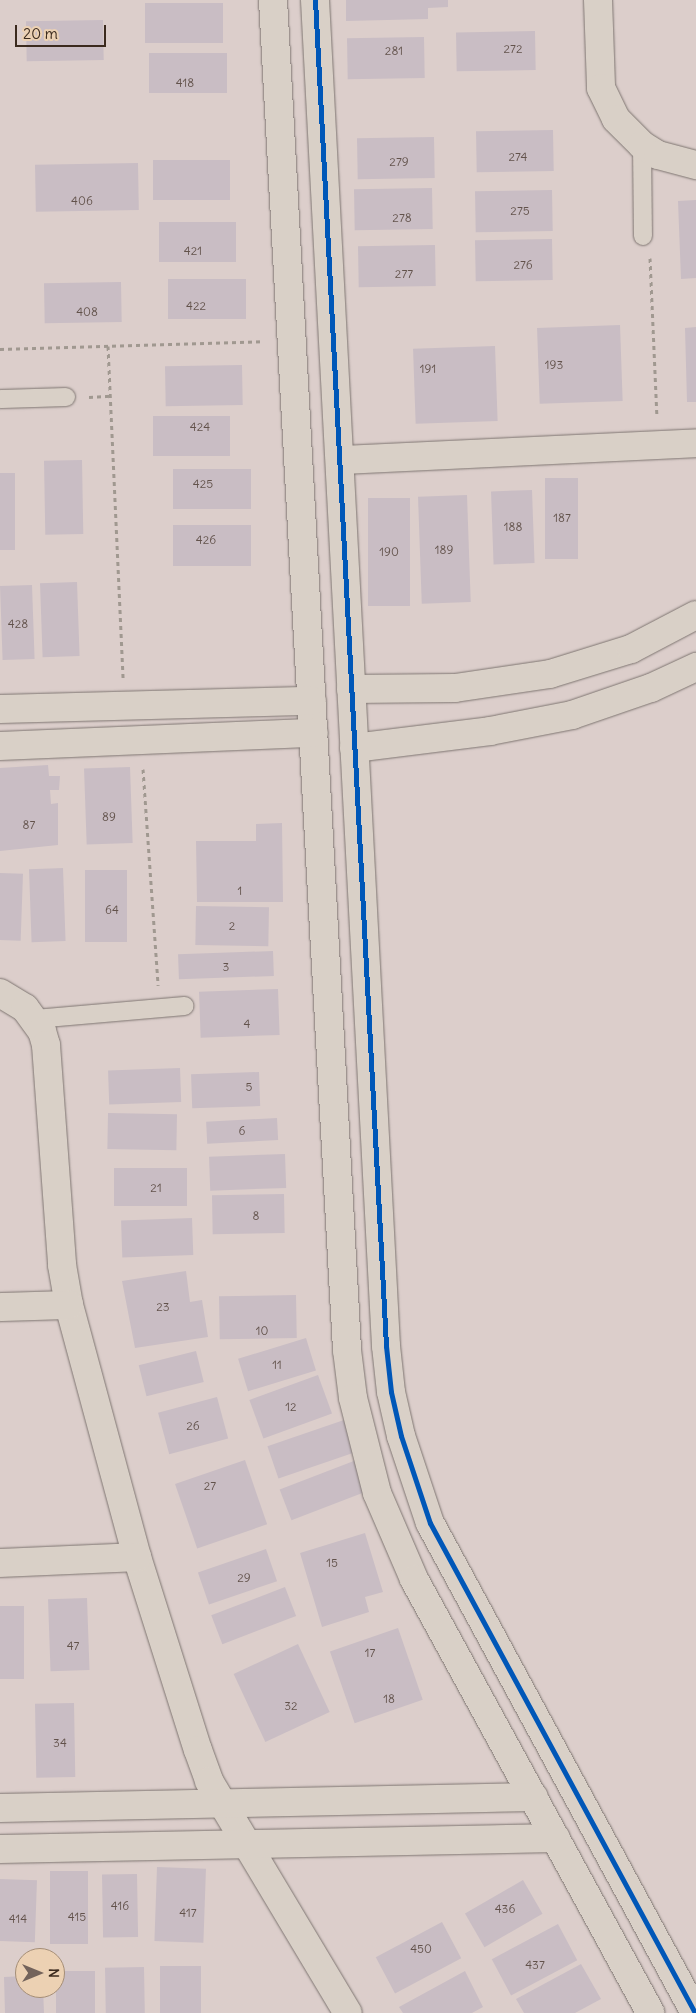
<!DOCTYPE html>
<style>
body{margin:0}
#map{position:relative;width:696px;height:2013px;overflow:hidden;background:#dccecb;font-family:Delius,sans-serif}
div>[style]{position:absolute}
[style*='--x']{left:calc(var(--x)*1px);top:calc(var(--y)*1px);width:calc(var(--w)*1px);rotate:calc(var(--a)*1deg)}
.building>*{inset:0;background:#c9bdc4;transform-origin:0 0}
.path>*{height:3px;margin-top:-1.5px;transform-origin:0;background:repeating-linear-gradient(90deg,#a09890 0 4px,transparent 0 8px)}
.roads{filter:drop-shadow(0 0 1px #7e7571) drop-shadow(0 0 1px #7e7571)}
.lane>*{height:18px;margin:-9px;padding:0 9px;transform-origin:9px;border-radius:9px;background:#d9d0c7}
.street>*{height:28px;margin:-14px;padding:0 14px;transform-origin:14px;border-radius:14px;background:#d9d0c7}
.cycleway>*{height:5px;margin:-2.5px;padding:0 2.5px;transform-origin:2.5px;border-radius:2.5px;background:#0057b8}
span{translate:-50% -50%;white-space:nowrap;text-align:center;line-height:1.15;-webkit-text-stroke:4.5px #ecd1b3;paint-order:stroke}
.number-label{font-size:12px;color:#62524b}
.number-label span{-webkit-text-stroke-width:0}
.north{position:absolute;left:15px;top:1948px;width:50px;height:50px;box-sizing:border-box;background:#ecd1b3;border:1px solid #a58e77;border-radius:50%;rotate:90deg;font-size:14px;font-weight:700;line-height:20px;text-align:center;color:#3b2a1e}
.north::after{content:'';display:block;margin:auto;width:18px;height:22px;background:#73635b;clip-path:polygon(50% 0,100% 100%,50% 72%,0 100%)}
.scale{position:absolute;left:15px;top:25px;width:91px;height:22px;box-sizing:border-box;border:2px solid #3b2a1e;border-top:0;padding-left:6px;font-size:15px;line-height:18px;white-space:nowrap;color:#3b2a1e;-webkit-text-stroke:4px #ecd1b3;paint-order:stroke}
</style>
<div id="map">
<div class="building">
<i style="clip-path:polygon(346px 0,448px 0,448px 7px,428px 8px,428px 19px,346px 21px)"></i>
<i style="left:223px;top:3px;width:40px;height:78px;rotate:90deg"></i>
<i style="left:103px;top:20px;width:40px;height:77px;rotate:89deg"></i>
<i style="left:535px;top:31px;width:39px;height:79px;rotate:89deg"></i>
<i style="left:424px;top:37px;width:41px;height:77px;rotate:89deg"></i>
<i style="left:227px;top:53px;width:40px;height:78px;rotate:90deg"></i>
<i style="left:553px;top:130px;width:41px;height:77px;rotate:89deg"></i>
<i style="left:434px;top:137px;width:41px;height:77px;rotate:89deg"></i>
<i style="left:230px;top:160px;width:40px;height:77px;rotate:90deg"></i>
<i style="left:138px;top:163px;width:47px;height:103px;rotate:89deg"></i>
<i style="left:432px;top:188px;width:41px;height:78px;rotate:89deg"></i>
<i style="left:552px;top:190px;width:41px;height:77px;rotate:89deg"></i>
<i style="clip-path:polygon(696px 200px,696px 278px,681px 279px,678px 201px)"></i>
<i style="left:236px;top:222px;width:40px;height:77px;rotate:90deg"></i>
<i style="left:552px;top:239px;width:41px;height:77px;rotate:89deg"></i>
<i style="left:435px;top:245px;width:41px;height:77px;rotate:89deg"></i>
<i style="left:246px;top:279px;width:40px;height:78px;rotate:90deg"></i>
<i style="left:121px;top:282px;width:40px;height:77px;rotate:89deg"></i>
<i style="left:620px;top:325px;width:76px;height:83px;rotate:88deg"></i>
<i style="clip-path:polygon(696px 327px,696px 402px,687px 402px,685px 328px)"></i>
<i style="left:495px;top:346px;width:75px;height:82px;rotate:88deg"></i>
<i style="left:242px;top:365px;width:40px;height:77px;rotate:89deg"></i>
<i style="left:230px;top:416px;width:40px;height:77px;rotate:90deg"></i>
<i style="left:82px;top:460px;width:74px;height:38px;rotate:89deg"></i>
<i style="left:251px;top:469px;width:40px;height:78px;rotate:90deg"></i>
<i style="left:0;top:473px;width:15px;height:77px"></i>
<i style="left:545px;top:478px;width:33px;height:81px"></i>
<i style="left:532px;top:490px;width:73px;height:41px;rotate:88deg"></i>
<i style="left:467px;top:495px;width:107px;height:49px;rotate:88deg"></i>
<i style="left:368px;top:498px;width:42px;height:108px"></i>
<i style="left:251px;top:525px;width:41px;height:78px;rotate:90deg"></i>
<i style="left:77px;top:582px;width:74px;height:37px;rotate:88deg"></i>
<i style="left:32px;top:585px;width:74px;height:32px;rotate:88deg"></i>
<i style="clip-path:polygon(48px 765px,49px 776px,60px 776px,59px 790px,50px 790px,51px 804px,58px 803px,58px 845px,0 851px,0 768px)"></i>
<i style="left:130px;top:767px;width:76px;height:46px;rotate:88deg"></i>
<i style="clip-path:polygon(282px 823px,283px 902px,197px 902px,196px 841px,256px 841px,256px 824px)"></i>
<i style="left:63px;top:868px;width:73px;height:34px;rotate:88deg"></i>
<i style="left:85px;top:870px;width:42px;height:72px"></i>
<i style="left:0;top:873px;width:23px;height:67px;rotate:2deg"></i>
<i style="left:196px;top:906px;width:73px;height:39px;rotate:1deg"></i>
<i style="left:273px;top:951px;width:25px;height:95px;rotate:88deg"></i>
<i style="left:278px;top:989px;width:46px;height:79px;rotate:88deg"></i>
<i style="left:180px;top:1068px;width:34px;height:72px;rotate:88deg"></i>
<i style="left:259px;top:1072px;width:34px;height:68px;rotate:88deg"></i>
<i style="left:108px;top:1113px;width:69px;height:36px;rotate:1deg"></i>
<i style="left:277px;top:1118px;width:22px;height:71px;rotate:87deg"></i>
<i style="left:285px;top:1154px;width:34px;height:76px;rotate:88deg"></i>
<i style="left:187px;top:1168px;width:38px;height:73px;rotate:90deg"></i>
<i style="left:284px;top:1194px;width:39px;height:72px;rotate:89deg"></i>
<i style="left:192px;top:1218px;width:37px;height:71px;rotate:88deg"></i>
<i style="clip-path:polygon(186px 1271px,190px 1302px,202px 1300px,208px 1337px,135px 1348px,122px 1281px)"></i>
<i style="left:296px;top:1295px;width:43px;height:77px;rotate:89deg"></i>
<i style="left:306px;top:1338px;width:34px;height:71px;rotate:73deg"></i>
<i style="left:196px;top:1351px;width:32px;height:59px;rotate:76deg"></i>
<i style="left:318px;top:1375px;width:41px;height:73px;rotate:70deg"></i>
<i style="left:217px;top:1397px;width:43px;height:61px;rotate:75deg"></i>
<i style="left:344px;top:1420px;width:34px;height:81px;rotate:71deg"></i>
<i style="left:359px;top:1459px;width:33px;height:85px;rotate:69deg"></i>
<i style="left:245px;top:1460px;width:68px;height:74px;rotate:71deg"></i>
<i style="clip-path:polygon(365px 1533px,383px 1592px,365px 1597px,369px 1612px,322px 1627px,300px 1553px)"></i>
<i style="left:266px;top:1549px;width:34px;height:72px;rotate:71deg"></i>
<i style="left:285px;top:1587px;width:31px;height:79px;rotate:69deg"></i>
<i style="left:87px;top:1598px;width:72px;height:39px;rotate:88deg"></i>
<i style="left:0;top:1606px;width:24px;height:73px"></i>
<i style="left:398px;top:1628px;width:76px;height:72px;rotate:71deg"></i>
<i style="left:298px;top:1644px;width:75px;height:71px;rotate:65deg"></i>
<i style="left:74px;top:1703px;width:74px;height:39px;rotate:89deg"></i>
<i style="left:157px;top:1867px;width:49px;height:74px;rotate:2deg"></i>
<i style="left:50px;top:1871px;width:38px;height:73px"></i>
<i style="left:137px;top:1874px;width:63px;height:35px;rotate:89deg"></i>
<i style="left:0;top:1879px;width:37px;height:62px;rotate:2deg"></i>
<i style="left:523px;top:1880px;width:39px;height:67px;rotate:60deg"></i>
<i style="left:442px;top:1922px;width:41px;height:75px;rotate:62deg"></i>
<i style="left:558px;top:1924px;width:41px;height:75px;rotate:62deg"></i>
<i style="clip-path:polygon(581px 1964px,601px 1999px,575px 2013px,524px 2013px,516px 1999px)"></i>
<i style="left:160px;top:1966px;width:41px;height:47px"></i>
<i style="left:144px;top:1967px;width:46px;height:39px;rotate:89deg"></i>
<i style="left:56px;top:1971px;width:39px;height:42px"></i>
<i style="clip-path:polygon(465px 1971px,483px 2007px,472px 2013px,403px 2013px,399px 2007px)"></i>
<i style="clip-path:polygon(25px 1976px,25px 1988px,43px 1988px,44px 2013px,5px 2013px,4px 1977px)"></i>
</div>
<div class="path">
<i style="--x:650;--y:258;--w:158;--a:87.5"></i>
<i style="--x:108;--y:346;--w:332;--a:87.4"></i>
<i style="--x:0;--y:349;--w:264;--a:-1.7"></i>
<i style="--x:89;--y:397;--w:22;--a:-3"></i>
<i style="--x:143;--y:769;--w:217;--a:86"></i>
</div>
<div class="roads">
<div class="lane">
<i style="--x:642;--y:145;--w:91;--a:89.4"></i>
<i style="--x:0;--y:399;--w:66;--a:-1.7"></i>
<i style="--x:35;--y:1019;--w:150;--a:-5"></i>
</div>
<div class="street">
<i style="--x:273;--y:0;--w:1352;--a:86.86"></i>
<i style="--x:347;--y:1350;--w:48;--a:82.9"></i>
<i style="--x:353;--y:1398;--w:98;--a:75.8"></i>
<i style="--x:377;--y:1493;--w:94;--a:66.7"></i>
<i style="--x:414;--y:1579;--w:494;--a:61.4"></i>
<i style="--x:315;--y:0;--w:1348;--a:86.98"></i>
<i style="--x:386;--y:1346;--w:46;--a:83.8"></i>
<i style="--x:391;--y:1392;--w:45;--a:77.2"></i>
<i style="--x:401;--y:1436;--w:92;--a:71.6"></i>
<i style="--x:430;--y:1523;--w:557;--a:61.59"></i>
<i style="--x:598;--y:0;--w:88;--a:88"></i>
<i style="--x:601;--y:88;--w:34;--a:64"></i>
<i style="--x:616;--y:119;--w:37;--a:45"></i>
<i style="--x:642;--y:145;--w:19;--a:32"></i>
<i style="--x:658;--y:155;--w:39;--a:15"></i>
<i style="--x:341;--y:460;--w:355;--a:-2.7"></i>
<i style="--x:351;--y:689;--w:104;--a:-0.6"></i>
<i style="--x:455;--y:688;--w:96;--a:-8.4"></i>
<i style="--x:550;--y:674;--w:85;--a:-17.2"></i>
<i style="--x:631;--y:649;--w:73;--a:-27.6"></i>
<i style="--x:0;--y:709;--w:312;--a:-1.5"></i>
<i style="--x:0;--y:746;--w:314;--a:-2.4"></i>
<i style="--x:354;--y:748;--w:137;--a:-7.1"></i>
<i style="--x:490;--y:731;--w:84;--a:-11"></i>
<i style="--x:572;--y:715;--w:83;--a:-18.9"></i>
<i style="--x:651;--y:688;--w:50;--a:-25"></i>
<i style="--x:0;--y:993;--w:29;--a:31"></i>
<i style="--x:25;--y:1008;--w:29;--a:54"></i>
<i style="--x:42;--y:1031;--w:15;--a:74"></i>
<i style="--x:46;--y:1045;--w:221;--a:85.8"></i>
<i style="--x:62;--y:1265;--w:41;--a:80.1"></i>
<i style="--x:69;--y:1305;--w:261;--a:74.9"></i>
<i style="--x:137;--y:1557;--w:202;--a:72.5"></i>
<i style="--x:198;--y:1750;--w:33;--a:70"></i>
<i style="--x:209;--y:1781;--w:270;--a:59.1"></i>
<i style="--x:0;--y:1307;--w:69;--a:-1.7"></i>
<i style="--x:0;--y:1563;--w:137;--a:-2.5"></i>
<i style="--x:0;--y:1808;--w:534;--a:-1.18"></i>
<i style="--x:0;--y:1849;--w:556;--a:-1.13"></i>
</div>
</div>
<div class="cycleway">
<i style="--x:315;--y:0;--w:1348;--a:86.98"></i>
<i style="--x:386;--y:1346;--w:46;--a:83.8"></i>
<i style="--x:391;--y:1392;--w:45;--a:77.2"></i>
<i style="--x:401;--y:1436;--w:92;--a:71.6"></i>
<i style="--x:430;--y:1523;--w:557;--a:61.59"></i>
</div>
<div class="number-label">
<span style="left:513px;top:49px">272</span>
<span style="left:394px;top:51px">281</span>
<span style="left:185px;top:83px">418</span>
<span style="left:518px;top:157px">274</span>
<span style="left:399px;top:162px">279</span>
<span style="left:82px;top:201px">406</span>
<span style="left:520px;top:211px">275</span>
<span style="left:402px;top:218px">278</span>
<span style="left:193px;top:251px">421</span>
<span style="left:523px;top:265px">276</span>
<span style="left:404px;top:274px">277</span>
<span style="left:196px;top:306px">422</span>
<span style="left:87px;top:312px">408</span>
<span style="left:554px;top:365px">193</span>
<span style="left:428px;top:369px">191</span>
<span style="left:200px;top:427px">424</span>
<span style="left:203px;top:484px">425</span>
<span style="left:562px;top:518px">187</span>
<span style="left:513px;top:527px">188</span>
<span style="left:206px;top:540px">426</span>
<span style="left:444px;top:550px">189</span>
<span style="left:389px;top:552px">190</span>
<span style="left:18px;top:624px">428</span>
<span style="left:109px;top:817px">89</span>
<span style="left:29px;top:825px">87</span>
<span style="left:240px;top:891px">1</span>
<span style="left:112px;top:910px">64</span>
<span style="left:232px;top:926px">2</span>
<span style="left:226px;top:967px">3</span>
<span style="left:247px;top:1024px">4</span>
<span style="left:249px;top:1087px">5</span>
<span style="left:242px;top:1131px">6</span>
<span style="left:156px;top:1188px">21</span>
<span style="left:256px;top:1216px">8</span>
<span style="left:163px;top:1307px">23</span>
<span style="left:262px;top:1331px">10</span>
<span style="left:277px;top:1365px">11</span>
<span style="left:291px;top:1407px">12</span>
<span style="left:193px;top:1426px">26</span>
<span style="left:210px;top:1486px">27</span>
<span style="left:332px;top:1563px">15</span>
<span style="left:244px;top:1578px">29</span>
<span style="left:73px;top:1646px">47</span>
<span style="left:370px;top:1653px">17</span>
<span style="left:389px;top:1699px">18</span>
<span style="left:291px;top:1706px">32</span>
<span style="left:60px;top:1743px">34</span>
<span style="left:120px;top:1906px">416</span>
<span style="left:505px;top:1909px">436</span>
<span style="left:188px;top:1913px">417</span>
<span style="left:77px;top:1917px">415</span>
<span style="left:18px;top:1919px">414</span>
<span style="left:421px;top:1949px">450</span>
<span style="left:535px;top:1965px">437</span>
</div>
<div class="north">N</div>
<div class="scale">20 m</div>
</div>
